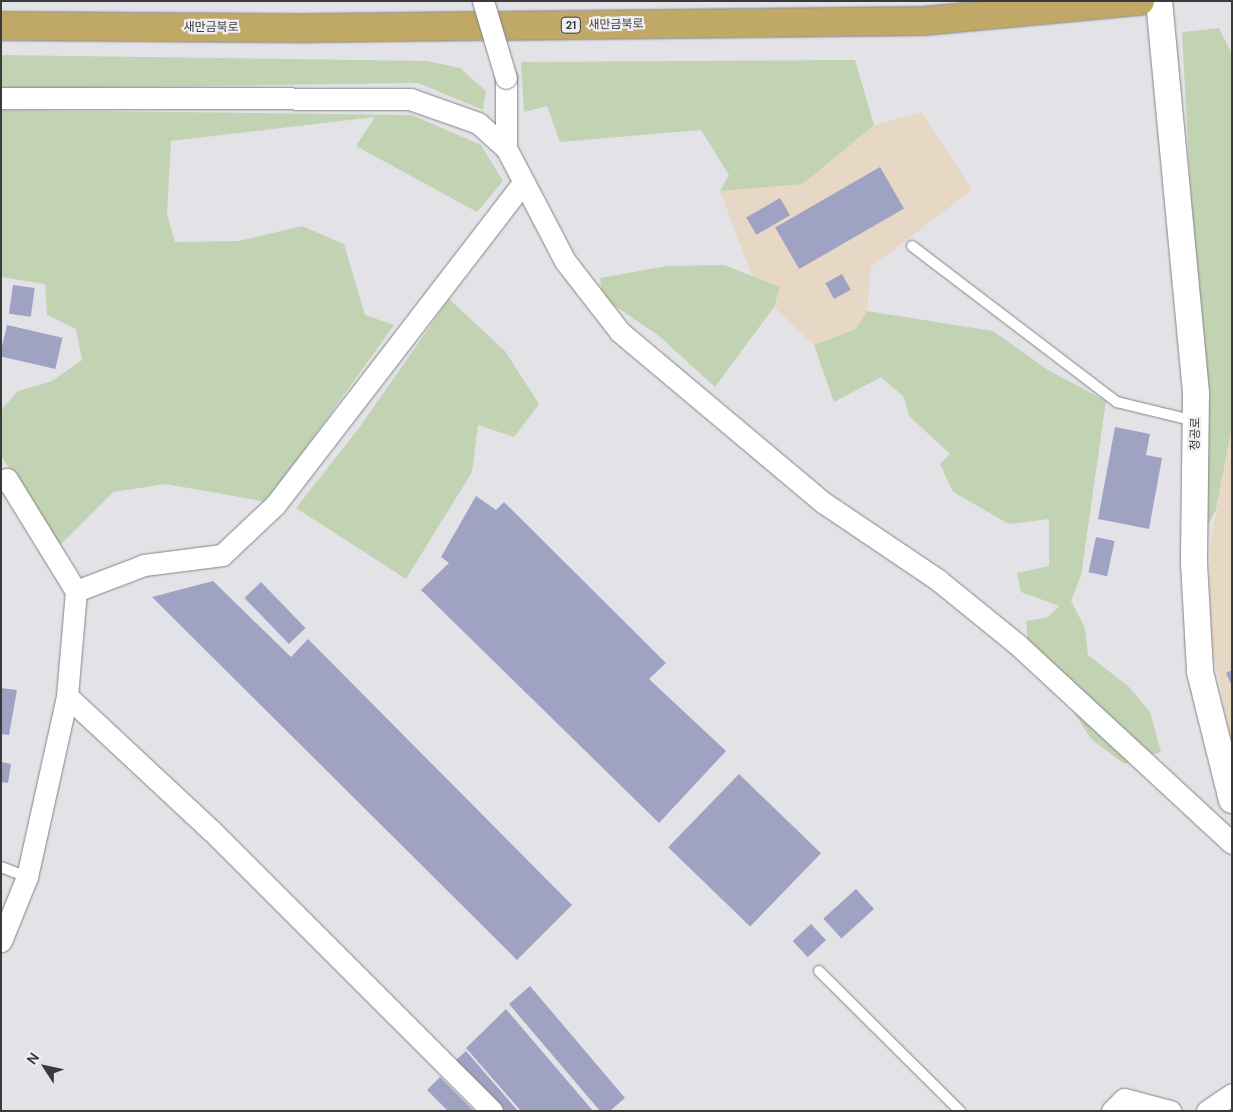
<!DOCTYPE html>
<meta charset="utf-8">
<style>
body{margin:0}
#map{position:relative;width:1233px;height:1112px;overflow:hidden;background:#e3e3e7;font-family:"DM Sans","Noto Sans KR",sans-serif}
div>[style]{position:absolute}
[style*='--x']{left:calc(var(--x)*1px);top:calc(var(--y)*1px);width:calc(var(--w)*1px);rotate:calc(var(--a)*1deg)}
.industrial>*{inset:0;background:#e7d7c5}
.green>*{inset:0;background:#c2d3b3}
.building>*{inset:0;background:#9fa2c3;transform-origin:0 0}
.roads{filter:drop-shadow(0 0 1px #838487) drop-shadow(0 0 1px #838487)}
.service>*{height:10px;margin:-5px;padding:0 5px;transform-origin:5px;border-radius:5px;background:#fff}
.minor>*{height:21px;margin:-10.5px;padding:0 10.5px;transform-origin:10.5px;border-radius:10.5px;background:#fff}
.tertiary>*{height:26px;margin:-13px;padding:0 13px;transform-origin:13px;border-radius:13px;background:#fff}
.trunk>*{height:28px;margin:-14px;padding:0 14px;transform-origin:14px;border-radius:14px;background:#c0a867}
.bridges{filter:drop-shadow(0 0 1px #838487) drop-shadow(0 0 1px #838487)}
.minor-bridge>*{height:21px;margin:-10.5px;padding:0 10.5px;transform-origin:10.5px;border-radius:10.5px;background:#fff}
span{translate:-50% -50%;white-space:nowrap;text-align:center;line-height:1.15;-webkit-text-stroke:4.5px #f0f0f4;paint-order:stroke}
.shield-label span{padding:1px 4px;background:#f0f0f4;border:1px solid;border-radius:4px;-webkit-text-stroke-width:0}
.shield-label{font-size:11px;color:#3a3a3b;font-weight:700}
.street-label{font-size:12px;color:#3a3a3b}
.frame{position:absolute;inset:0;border:2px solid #3a3a3b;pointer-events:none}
.north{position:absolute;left:20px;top:1042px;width:50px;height:50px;-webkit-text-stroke:4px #f0f0f4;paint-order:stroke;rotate:305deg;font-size:14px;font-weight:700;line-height:20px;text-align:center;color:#3a3a3b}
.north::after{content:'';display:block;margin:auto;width:18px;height:22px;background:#3a3a3b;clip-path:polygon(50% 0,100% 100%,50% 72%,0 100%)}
</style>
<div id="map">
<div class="industrial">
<i style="clip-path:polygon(922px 112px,972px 190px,871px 267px,867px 311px,856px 329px,814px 345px,774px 307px,780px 287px,752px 276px,720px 191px,803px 184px,874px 125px)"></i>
<i style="clip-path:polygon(1232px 426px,1232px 745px,1210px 635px,1210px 547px)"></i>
</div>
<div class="green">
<i style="clip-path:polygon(1219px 28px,1232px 54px,1232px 426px,1216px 510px,1208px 524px,1182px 32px)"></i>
<i style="clip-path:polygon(1px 55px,427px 61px,460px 68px,486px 91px,483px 110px,418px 83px,1px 89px)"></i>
<i style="clip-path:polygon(855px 60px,874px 125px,803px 184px,720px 191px,729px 175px,701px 130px,560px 142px,547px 106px,524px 112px,521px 62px)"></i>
<i style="clip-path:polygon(1px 110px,412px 115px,481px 145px,503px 181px,477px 212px,356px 146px,375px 117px,171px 141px,167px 214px,175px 242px,239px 241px,302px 226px,344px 244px,365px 315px,394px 325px,267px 502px,166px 484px,113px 492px,60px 545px,1px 456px,1px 410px,18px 391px,52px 381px,82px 360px,76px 329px,47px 315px,45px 284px,1px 277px)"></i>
<i style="clip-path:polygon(724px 265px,780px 287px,774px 307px,715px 387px,659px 336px,602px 297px,600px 278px,667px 266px)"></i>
<i style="clip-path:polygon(449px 299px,505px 351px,539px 404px,514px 437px,478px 425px,472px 472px,406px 579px,296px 508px,359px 428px)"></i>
<i style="clip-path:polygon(867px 311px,993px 331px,1048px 370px,1106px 401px,1081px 576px,1071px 601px,1085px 628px,1088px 655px,1128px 686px,1150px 712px,1161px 752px,1124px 764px,1091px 739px,1028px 641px,1026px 621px,1048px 617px,1059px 606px,1021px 592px,1017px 573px,1049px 566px,1049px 519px,1009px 524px,953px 492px,940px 464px,950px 454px,909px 416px,904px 397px,881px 377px,834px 402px,814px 345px,856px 329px)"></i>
</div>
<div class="building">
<i style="left:880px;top:167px;width:48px;height:121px;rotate:60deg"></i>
<i style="left:780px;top:198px;width:20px;height:39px;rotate:60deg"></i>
<i style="left:842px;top:274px;width:18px;height:19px;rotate:61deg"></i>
<i style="left:13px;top:285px;width:22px;height:29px;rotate:8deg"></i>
<i style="left:7px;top:325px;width:57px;height:32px;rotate:13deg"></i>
<i style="clip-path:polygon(1115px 427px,1150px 434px,1146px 455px,1162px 458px,1149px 529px,1098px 519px)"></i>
<i style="clip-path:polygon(476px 496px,496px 510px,504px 502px,666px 663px,649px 679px,726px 751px,659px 823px,421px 590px,449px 563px,441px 557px)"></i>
<i style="left:1096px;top:537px;width:19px;height:36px;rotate:12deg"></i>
<i style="clip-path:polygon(213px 581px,291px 657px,308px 639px,572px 905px,517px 960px,152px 597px)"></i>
<i style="left:261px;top:582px;width:64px;height:23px;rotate:46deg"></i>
<i style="clip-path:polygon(1232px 670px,1232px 686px,1226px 673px)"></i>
<i style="clip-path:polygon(1px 688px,17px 690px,9px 735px,1px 734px)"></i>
<i style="clip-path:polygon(1px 762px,11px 764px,8px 783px,1px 782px)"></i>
<i style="left:739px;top:774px;width:114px;height:102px;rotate:44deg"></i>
<i style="left:856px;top:889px;width:27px;height:44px;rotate:48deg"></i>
<i style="left:811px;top:924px;width:22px;height:25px;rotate:47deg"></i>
<i style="clip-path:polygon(530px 986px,625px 1098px,610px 1111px,600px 1111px,509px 1004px)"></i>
<i style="clip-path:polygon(506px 1009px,593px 1111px,521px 1111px,466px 1048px)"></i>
<i style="clip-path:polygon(466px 1051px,518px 1111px,500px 1111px,456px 1060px)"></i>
<i style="clip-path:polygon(440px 1077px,474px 1111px,448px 1111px,427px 1090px)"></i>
</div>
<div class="roads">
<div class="service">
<i style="--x:912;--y:246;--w:258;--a:37.3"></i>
<i style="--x:1117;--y:402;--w:80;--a:13.7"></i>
<i style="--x:1;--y:867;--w:28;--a:21"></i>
<i style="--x:819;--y:971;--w:199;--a:44.8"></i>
</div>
<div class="minor">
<i style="--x:1;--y:98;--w:409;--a:0.1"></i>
<i style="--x:410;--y:99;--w:72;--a:19.4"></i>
<i style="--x:478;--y:123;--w:38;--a:42"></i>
<i style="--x:506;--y:148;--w:127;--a:62.4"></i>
<i style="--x:565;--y:261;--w:90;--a:52.2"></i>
<i style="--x:620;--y:332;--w:266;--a:40"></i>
<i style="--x:824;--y:503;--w:138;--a:34"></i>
<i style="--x:938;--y:580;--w:102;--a:39"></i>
<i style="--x:1017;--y:644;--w:293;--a:42.8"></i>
<i style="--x:506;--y:148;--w:70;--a:-90"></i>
<i style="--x:1;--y:481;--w:6;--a:-18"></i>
<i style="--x:7;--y:479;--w:132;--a:58.4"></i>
<i style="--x:76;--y:591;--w:73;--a:-20.9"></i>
<i style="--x:144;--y:565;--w:79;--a:-7.3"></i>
<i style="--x:222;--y:555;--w:73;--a:-43.3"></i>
<i style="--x:275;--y:505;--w:406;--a:-52.4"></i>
<i style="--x:67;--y:696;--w:198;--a:43"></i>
<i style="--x:212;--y:831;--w:396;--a:45"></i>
<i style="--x:1;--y:941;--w:69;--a:-67.9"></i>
<i style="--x:27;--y:877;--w:185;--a:-77.5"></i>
<i style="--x:67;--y:696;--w:105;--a:-85.1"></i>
<i style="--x:1112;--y:1111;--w:17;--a:-45"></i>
<i style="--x:1124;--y:1099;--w:48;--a:14.6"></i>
<i style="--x:1207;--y:1111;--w:30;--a:-34"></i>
</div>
<div class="tertiary">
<i style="--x:1159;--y:1;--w:396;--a:84.6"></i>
<i style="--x:1196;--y:395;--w:168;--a:90.7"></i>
<i style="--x:1194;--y:563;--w:109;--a:86.8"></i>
<i style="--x:1200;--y:672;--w:132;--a:76"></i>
</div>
<div class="trunk">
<i style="--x:1;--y:26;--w:311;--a:0.4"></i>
<i style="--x:312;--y:28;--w:612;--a:-0.66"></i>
<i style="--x:924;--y:21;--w:217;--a:-5.3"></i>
</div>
</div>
<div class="bridges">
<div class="minor-bridge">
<i style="--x:483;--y:1;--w:80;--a:73.4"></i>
</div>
</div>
<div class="shield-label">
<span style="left:571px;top:25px">21</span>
</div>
<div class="street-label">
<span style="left:616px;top:25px;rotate:-1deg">새만금북로</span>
<span style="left:211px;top:28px">새만금북로</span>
<span style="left:1196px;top:434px;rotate:-89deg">청공로</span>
</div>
<div class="frame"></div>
<div class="north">N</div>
</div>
